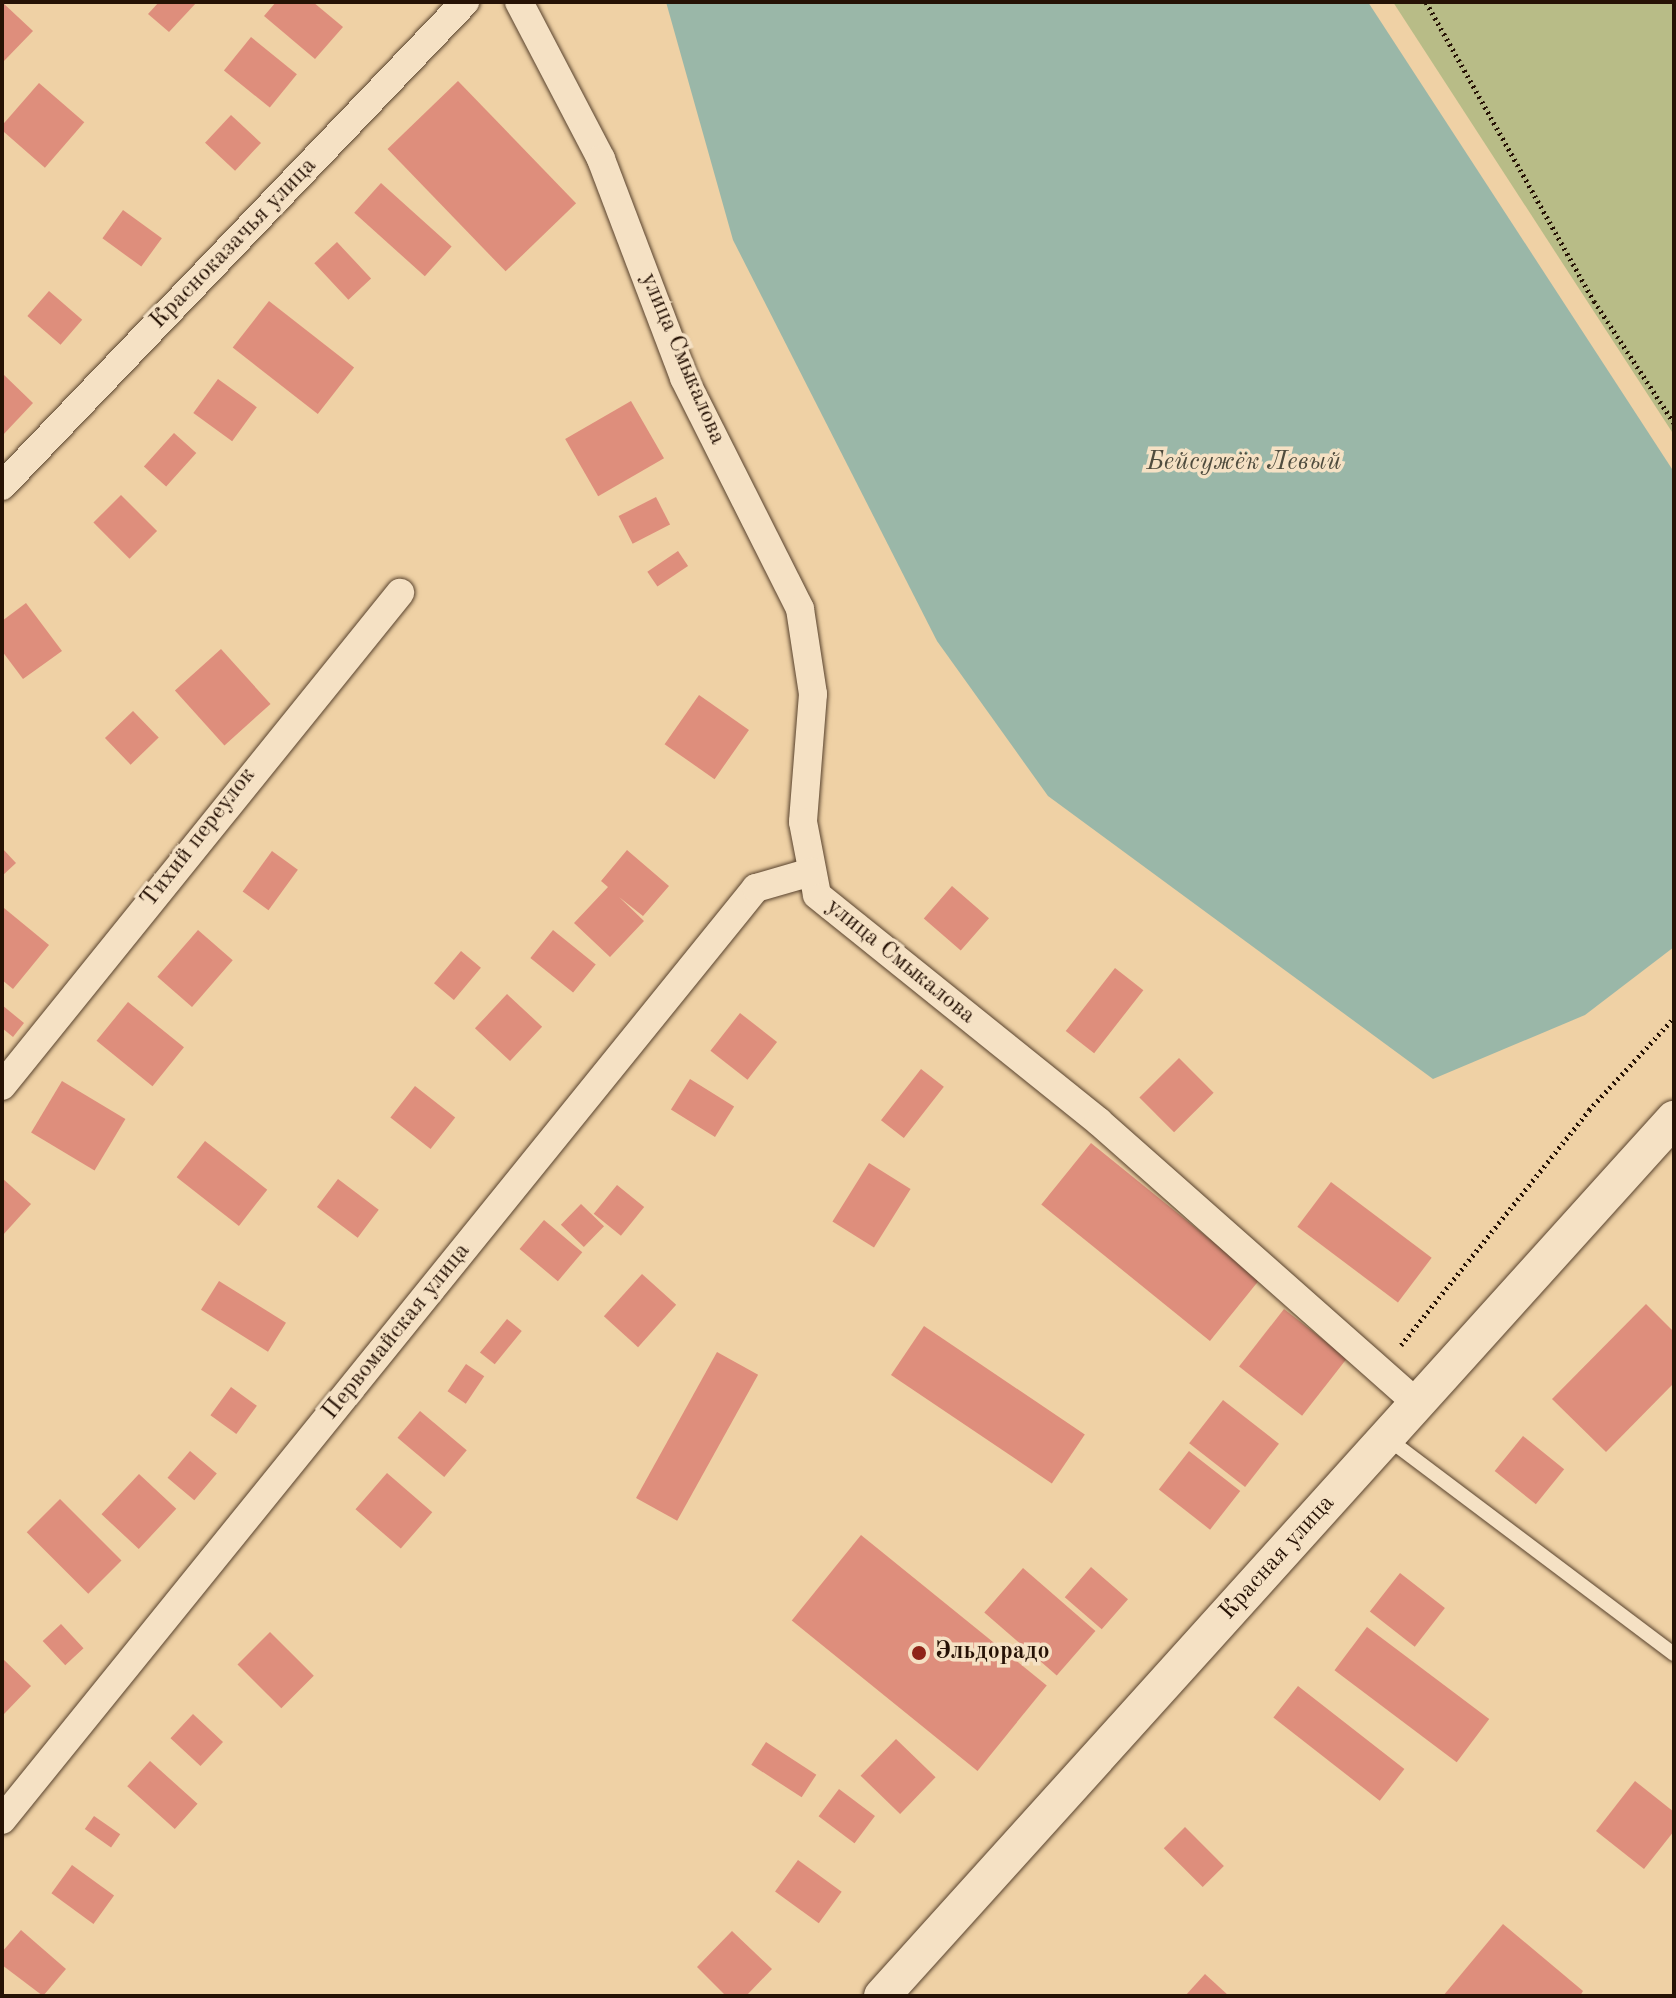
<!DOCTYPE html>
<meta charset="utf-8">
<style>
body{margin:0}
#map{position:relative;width:1676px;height:1998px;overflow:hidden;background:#efd1a5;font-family:"Old Standard TT",serif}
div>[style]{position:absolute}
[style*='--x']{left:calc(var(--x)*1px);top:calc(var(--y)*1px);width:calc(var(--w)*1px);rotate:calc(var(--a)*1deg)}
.green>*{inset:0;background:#b8bc87}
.water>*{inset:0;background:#9ab7a8}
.building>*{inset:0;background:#de8e7c;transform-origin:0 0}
.path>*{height:5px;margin-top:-2.5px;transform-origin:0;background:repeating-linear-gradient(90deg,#261205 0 2px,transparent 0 6px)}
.roads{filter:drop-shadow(0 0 2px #58422d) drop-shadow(0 0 2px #58422d)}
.service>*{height:14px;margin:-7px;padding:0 7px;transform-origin:7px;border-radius:7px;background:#f5e1c4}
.minor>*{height:28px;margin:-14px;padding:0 14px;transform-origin:14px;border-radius:14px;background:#f5e1c4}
.tertiary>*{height:36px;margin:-18px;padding:0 18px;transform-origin:18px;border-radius:18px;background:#f5e1c4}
.dots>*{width:22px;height:22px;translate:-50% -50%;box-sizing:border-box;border:4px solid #f5e1c4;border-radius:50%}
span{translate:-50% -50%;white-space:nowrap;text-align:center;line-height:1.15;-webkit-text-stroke:7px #f5e1c4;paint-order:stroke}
.street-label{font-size:24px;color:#261205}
.poi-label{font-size:24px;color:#261205;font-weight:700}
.left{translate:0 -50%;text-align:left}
.water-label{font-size:26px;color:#4f4c3e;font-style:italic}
.frame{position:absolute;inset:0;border:4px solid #261205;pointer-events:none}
</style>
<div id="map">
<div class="green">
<i style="clip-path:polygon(1393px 2px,1674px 2px,1674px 435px)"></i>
</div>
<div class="water">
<i style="clip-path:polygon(666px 2px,1368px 2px,1674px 472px,1674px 947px,1585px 1015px,1433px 1079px,1048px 796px,937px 641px,733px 240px)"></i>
</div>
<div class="building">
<i style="clip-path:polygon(2px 2px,33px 31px,2px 63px)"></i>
<i style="clip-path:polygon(159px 2px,197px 2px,169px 32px,148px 14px)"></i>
<i style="clip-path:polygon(276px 2px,313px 2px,343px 27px,315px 59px,264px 16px)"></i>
<i style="left:251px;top:37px;width:59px;height:43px;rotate:39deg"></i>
<i style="left:458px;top:81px;width:170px;height:98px;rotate:46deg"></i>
<i style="left:39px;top:83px;width:60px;height:60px;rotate:41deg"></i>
<i style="left:231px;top:115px;width:41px;height:38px;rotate:43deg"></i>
<i style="left:381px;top:183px;width:95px;height:40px;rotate:42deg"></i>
<i style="left:123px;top:210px;width:48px;height:35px;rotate:36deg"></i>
<i style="left:337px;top:242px;width:50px;height:31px;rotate:47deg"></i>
<i style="left:49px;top:291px;width:44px;height:33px;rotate:41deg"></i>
<i style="left:269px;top:301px;width:108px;height:59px;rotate:38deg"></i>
<i style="clip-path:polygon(2px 373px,33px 403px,2px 436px)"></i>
<i style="left:218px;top:379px;width:48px;height:42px;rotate:36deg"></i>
<i style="left:631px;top:401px;width:66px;height:76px;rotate:60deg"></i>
<i style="left:174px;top:433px;width:30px;height:45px;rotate:42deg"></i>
<i style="left:121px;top:495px;width:51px;height:39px;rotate:45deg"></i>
<i style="left:656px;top:497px;width:31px;height:42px;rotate:63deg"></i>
<i style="left:678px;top:551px;width:18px;height:37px;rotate:56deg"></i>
<i style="clip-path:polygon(26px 603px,62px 651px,23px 679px,2px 651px,2px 621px)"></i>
<i style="left:221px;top:649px;width:74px;height:62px;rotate:48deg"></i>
<i style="left:699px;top:695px;width:61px;height:60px;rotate:35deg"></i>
<i style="left:133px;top:711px;width:37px;height:39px;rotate:46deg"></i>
<i style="clip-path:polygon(2px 848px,16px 863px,2px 876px)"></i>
<i style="clip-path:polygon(627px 850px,669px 886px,643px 916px,619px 897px,644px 921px,610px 957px,574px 923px,608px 887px,601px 881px)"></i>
<i style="left:272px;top:851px;width:32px;height:50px;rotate:36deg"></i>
<i style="left:952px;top:886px;width:49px;height:43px;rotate:41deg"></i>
<i style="clip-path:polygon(4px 908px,49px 945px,13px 989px,2px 980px)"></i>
<i style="left:198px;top:930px;width:46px;height:62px;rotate:41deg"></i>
<i style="left:553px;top:930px;width:55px;height:36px;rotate:39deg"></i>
<i style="left:461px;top:951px;width:26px;height:42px;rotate:40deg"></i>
<i style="left:1115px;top:968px;width:36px;height:80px;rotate:38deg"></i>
<i style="left:507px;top:994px;width:48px;height:47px;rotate:43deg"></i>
<i style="left:128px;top:1002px;width:72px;height:50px;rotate:39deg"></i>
<i style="clip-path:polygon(2px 1005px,24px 1023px,13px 1037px,2px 1028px)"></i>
<i style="left:740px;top:1013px;width:47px;height:48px;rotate:38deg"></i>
<i style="left:1179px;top:1058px;width:49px;height:56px;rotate:45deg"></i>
<i style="left:921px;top:1069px;width:29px;height:65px;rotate:38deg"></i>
<i style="left:690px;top:1079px;width:52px;height:36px;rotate:32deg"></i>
<i style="left:62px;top:1081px;width:74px;height:60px;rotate:31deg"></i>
<i style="left:415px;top:1086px;width:51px;height:40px;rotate:38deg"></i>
<i style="left:205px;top:1141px;width:79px;height:46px;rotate:38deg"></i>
<i style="left:1091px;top:1143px;width:217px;height:79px;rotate:39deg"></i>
<i style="left:869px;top:1163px;width:49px;height:69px;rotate:32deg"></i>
<i style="clip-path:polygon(2px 1178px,31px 1204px,2px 1236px)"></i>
<i style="left:338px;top:1179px;width:51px;height:35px;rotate:37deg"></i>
<i style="left:1331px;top:1182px;width:126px;height:56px;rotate:37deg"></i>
<i style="left:617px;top:1185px;width:35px;height:37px;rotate:39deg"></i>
<i style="left:581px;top:1204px;width:32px;height:29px;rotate:44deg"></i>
<i style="left:544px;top:1220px;width:50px;height:38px;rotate:40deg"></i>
<i style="left:642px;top:1274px;width:46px;height:57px;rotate:42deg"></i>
<i style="left:219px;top:1281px;width:79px;height:34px;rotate:32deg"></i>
<i style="clip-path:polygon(1646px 1304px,1674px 1332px,1674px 1383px,1606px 1452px,1552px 1399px)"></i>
<i style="left:1284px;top:1309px;width:80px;height:73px;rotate:38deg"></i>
<i style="left:507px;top:1319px;width:19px;height:43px;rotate:39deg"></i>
<i style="left:924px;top:1326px;width:194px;height:59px;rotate:34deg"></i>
<i style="left:717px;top:1352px;width:47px;height:167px;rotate:29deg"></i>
<i style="left:466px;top:1364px;width:22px;height:33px;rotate:34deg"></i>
<i style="left:231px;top:1387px;width:32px;height:35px;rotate:36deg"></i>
<i style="left:1223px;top:1400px;width:71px;height:55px;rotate:38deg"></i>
<i style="left:420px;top:1411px;width:61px;height:35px;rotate:40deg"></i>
<i style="left:1523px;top:1436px;width:53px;height:45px;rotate:39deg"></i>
<i style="left:190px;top:1451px;width:35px;height:35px;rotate:40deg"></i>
<i style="left:1189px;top:1451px;width:65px;height:49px;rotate:38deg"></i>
<i style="left:387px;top:1473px;width:60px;height:48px;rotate:41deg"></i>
<i style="left:139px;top:1474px;width:51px;height:55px;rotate:43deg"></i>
<i style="left:60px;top:1499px;width:87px;height:47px;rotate:45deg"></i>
<i style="left:861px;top:1535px;width:239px;height:110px;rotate:39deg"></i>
<i style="left:1091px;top:1567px;width:49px;height:40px;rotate:41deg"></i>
<i style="left:1023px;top:1568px;width:96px;height:59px;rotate:41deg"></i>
<i style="left:1400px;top:1573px;width:57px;height:49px;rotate:38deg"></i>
<i style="left:61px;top:1624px;width:33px;height:25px;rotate:47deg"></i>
<i style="left:1367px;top:1627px;width:153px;height:54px;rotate:37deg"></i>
<i style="left:270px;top:1632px;width:62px;height:46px;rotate:45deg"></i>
<i style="clip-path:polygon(2px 1658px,31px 1686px,4px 1714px,2px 1713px)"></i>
<i style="left:1298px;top:1686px;width:135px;height:40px;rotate:38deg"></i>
<i style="left:193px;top:1714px;width:41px;height:33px;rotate:43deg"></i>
<i style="left:896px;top:1739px;width:55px;height:51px;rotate:44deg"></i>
<i style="left:766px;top:1742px;width:60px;height:27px;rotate:33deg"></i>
<i style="left:150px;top:1761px;width:64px;height:34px;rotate:42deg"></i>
<i style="clip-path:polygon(1635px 1781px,1674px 1812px,1674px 1831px,1644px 1869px,1596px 1831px)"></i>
<i style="left:839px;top:1789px;width:45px;height:34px;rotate:37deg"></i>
<i style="left:94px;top:1816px;width:32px;height:16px;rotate:35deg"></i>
<i style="left:1185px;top:1827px;width:55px;height:30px;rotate:45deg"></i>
<i style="left:798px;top:1860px;width:54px;height:39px;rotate:36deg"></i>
<i style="left:72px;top:1865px;width:52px;height:35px;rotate:36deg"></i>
<i style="clip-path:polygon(1503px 1924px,1583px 1991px,1580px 1996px,1443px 1996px)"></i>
<i style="clip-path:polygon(21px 1930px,66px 1969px,43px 1996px,2px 1965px,2px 1952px)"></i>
<i style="clip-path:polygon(732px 1931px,772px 1969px,746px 1996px,726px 1996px,697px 1967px)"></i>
<i style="clip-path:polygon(1205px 1974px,1229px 1996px,1185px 1996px)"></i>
</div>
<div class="path">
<i style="--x:1426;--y:2;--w:343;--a:60.7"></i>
<i style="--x:1594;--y:301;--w:146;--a:56.7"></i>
<i style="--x:1401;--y:1345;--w:301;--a:-51.3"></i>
<i style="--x:1589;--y:1110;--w:125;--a:-47.3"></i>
</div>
<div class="roads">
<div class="service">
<i style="--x:1387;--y:1438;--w:359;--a:37"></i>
</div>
<div class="minor">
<i style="--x:519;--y:2;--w:177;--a:62.4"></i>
<i style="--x:601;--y:159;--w:234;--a:69.2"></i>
<i style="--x:684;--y:378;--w:258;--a:63.3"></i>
<i style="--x:800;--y:609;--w:86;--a:81.3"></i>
<i style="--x:813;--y:694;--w:128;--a:94.5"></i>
<i style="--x:803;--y:822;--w:74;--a:79.1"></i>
<i style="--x:817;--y:895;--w:361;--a:38.8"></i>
<i style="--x:1098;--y:1121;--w:427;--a:41.5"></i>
<i style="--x:2;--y:486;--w:670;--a:-46.27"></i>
<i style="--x:2;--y:1086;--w:634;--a:-51.09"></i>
<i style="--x:2;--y:1820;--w:1199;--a:-51.03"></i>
<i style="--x:756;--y:888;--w:57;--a:-16.2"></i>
</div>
<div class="tertiary">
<i style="--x:882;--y:1996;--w:1182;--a:-47.92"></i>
</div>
</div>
<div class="dots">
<i style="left:919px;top:1653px;background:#8f2418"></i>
</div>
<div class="street-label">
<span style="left:234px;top:244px;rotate:-46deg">Красноказачья улица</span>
<span style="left:682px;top:359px;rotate:67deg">улица Смыкалова</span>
<span style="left:199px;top:838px;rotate:-52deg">Тихий переулок</span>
<span style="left:900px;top:962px;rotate:39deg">улица Смыкалова</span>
<span style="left:397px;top:1332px;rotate:-51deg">Первомайская улица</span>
<span style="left:1278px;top:1558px;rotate:-48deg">Красная улица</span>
</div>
<div class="poi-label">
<span class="left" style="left:935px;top:1653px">Эльдорадо</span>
</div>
<div class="water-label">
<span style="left:1244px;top:463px">Бейсужёк Левый</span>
</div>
<div class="frame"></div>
</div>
